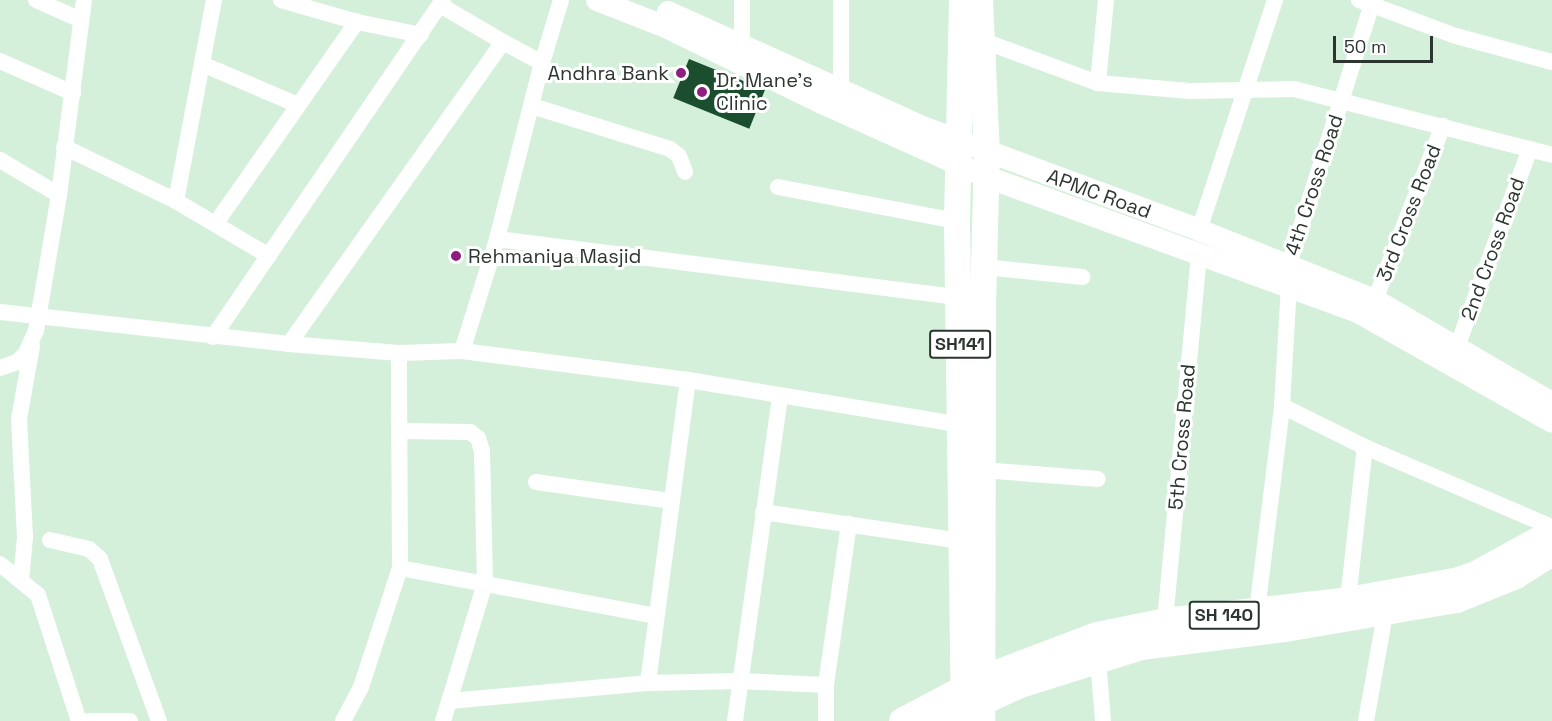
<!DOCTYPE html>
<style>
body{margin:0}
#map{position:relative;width:1552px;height:721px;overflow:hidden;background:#d4f0db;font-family:"Space Grotesk",sans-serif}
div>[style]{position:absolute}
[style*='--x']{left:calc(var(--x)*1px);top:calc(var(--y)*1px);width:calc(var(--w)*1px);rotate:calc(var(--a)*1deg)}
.building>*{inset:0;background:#1b4e2e;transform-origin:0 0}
.street>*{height:16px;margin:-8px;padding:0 8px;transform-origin:8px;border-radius:8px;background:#fff}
.secondary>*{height:22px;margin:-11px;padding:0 11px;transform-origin:11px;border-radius:11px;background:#fff}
.primary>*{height:26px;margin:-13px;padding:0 13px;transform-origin:13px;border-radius:13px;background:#fff}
.dots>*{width:16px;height:16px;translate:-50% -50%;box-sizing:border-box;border:3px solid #fff;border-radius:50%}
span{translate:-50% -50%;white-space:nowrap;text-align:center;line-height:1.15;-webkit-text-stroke:6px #fff;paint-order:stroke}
.shield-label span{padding:2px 4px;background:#fff;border:2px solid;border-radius:4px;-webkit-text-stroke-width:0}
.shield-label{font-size:18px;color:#2b362e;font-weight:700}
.poi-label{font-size:20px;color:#2b362e}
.right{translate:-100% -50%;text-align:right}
.left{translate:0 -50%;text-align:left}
.street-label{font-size:20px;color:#2b362e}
.scale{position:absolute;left:1333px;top:36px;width:100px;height:27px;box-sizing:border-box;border:3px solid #2b362e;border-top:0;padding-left:8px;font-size:18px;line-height:21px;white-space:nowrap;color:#2b362e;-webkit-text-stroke:4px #fff;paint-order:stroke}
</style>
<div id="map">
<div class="building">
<i style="left:689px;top:59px;width:82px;height:42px;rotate:22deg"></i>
</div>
<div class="street">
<i style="--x:36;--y:0;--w:49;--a:24"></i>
<i style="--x:281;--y:0;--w:79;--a:16.1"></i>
<i style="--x:357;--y:22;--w:65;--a:11.5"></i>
<i style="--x:742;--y:0;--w:44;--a:90"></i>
<i style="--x:841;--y:0;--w:91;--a:90"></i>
<i style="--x:1359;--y:0;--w:103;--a:20.4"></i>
<i style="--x:1456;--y:36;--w:99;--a:15.2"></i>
<i style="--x:440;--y:5;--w:73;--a:30.4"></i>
<i style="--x:981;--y:40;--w:125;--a:20.2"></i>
<i style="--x:1098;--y:83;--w:83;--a:-84.5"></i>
<i style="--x:0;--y:61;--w:80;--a:23.7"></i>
<i style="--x:202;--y:64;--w:104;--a:23.1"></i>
<i style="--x:1098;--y:83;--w:92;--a:5"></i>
<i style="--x:1190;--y:91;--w:104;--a:-1.1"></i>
<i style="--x:1294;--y:89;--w:266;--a:14.3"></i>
<i style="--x:532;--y:106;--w:145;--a:17.3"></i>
<i style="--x:670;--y:149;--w:11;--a:38"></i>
<i style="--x:679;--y:156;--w:17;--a:69"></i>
<i style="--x:64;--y:147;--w:124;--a:25.7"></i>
<i style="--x:176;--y:201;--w:108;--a:30.6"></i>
<i style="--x:0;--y:160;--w:69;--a:30.7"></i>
<i style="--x:778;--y:187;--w:182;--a:10.8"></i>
<i style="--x:176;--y:201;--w:205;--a:-79.3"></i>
<i style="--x:216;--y:223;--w:246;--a:-55"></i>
<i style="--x:1199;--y:230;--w:242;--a:-71.7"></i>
<i style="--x:497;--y:239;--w:466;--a:7.2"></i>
<i style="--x:984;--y:267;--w:99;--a:5.8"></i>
<i style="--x:1288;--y:267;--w:280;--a:-72.3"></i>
<i style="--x:1375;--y:300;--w:187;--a:-68.7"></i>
<i style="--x:0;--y:312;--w:291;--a:6.3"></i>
<i style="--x:289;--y:344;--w:110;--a:4.7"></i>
<i style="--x:399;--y:353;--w:63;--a:-1.8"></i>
<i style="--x:462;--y:351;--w:228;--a:7.3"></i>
<i style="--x:688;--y:380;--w:285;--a:9.3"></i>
<i style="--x:213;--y:337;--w:408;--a:-55.7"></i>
<i style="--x:289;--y:344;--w:370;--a:-54.7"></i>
<i style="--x:503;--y:42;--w:44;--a:28.3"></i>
<i style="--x:542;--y:63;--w:66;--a:-73.2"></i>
<i style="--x:462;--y:351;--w:117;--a:-72.6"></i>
<i style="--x:497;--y:239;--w:182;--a:-75.7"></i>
<i style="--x:1453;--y:358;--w:221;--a:-69.8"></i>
<i style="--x:0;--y:368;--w:18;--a:-19"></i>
<i style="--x:17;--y:362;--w:13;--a:-45"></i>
<i style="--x:26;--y:353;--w:24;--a:-66"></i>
<i style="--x:36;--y:331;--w:138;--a:-80.4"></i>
<i style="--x:59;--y:195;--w:197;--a:-82.7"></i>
<i style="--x:1282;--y:406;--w:93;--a:26.3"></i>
<i style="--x:1365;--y:447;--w:203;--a:23.2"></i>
<i style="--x:401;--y:431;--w:69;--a:0.8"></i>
<i style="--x:470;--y:432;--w:10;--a:37"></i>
<i style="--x:478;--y:438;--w:14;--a:73"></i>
<i style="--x:482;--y:451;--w:132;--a:88.7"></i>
<i style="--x:485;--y:583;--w:144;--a:106.9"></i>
<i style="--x:982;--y:470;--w:116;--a:4.4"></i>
<i style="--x:536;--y:482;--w:137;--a:8"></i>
<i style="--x:763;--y:512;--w:201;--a:8.3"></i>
<i style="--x:50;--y:540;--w:40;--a:13"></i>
<i style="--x:89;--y:549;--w:15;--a:42"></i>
<i style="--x:100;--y:559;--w:172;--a:70"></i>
<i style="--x:0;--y:564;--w:49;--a:39.2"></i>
<i style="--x:38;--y:595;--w:133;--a:72"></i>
<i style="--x:400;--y:568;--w:260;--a:10.6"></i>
<i style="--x:21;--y:581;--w:44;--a:-84.8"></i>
<i style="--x:25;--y:537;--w:118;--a:-92.9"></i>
<i style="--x:19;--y:419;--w:74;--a:-79.9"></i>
<i style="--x:1348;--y:600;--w:154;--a:-83.7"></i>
<i style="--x:1257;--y:611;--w:207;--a:-83"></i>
<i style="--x:1282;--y:406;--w:121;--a:-86.7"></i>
<i style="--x:1165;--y:621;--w:371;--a:-84.7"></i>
<i style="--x:1098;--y:659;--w:62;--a:85.4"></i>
<i style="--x:648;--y:683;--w:306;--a:-82.5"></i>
<i style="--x:450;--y:701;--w:199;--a:-5.2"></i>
<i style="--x:648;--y:683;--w:92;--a:-1.2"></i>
<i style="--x:740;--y:681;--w:86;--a:2.7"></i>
<i style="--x:89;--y:721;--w:41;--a:0"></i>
<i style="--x:343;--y:721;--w:38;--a:-62"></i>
<i style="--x:361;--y:687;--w:125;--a:-71.9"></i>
<i style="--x:400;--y:568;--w:215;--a:-90.3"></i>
<i style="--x:735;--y:721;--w:329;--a:-82.1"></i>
<i style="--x:826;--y:721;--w:36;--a:-90"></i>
<i style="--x:826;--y:685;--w:163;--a:-81.9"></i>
<i style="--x:1366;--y:721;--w:109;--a:-79.9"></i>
</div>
<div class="secondary">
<i style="--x:597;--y:0;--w:76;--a:21.5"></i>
<i style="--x:668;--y:28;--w:171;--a:26"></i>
<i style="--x:822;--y:103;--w:181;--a:24.2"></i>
<i style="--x:987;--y:177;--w:393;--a:20"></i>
<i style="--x:1356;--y:311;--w:225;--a:29.5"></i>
<i style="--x:668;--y:12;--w:277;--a:24.3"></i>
<i style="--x:920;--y:126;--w:298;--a:20.4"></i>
<i style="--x:1199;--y:230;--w:189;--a:21.7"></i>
<i style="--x:1375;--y:300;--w:205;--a:30.2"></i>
</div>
<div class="primary">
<i style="--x:962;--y:0;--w:221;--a:91.3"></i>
<i style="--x:957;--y:221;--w:500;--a:89.2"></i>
<i style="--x:980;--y:0;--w:153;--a:87.4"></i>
<i style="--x:987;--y:153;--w:152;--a:91.5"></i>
<i style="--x:983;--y:305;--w:416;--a:90.1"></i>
<i style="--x:902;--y:721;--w:89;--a:-28"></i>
<i style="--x:981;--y:679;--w:124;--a:-20.8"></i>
<i style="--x:1097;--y:635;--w:69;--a:-11.6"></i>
<i style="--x:1165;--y:621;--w:184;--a:-6.5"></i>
<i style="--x:1348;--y:600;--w:109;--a:-10.1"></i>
<i style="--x:1455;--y:581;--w:22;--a:-18"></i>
<i style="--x:1476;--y:574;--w:87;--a:-28.9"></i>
<i style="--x:943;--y:721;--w:85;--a:-25.1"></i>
<i style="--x:1020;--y:685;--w:127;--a:-17.4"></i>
<i style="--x:1141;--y:647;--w:145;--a:-7.1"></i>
<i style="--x:1285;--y:629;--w:174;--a:-9.6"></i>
<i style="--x:1457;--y:600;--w:64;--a:-22.1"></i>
<i style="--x:1516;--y:576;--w:43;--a:-32.6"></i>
</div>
<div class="dots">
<i style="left:681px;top:73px;background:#8e1f81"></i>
<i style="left:702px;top:92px;background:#8e1f81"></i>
<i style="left:456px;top:256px;background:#8e1f81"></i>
</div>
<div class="shield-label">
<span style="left:960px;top:344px">SH141</span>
<span style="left:1224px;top:615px">SH 140</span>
</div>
<div class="poi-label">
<span class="right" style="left:669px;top:73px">Andhra Bank</span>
<span class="left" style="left:716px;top:92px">Dr. Mane's<br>Clinic</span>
<span class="left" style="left:468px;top:256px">Rehmaniya Masjid</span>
</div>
<div class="street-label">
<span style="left:1314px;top:185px;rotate:-72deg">4th Cross Road</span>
<span style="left:1099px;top:194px;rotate:20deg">APMC Road</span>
<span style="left:1409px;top:213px;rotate:-69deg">3rd Cross Road</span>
<span style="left:1493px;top:249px;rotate:-70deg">2nd Cross Road</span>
<span style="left:1182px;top:437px;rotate:-85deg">5th Cross Road</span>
</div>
<div class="scale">50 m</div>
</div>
